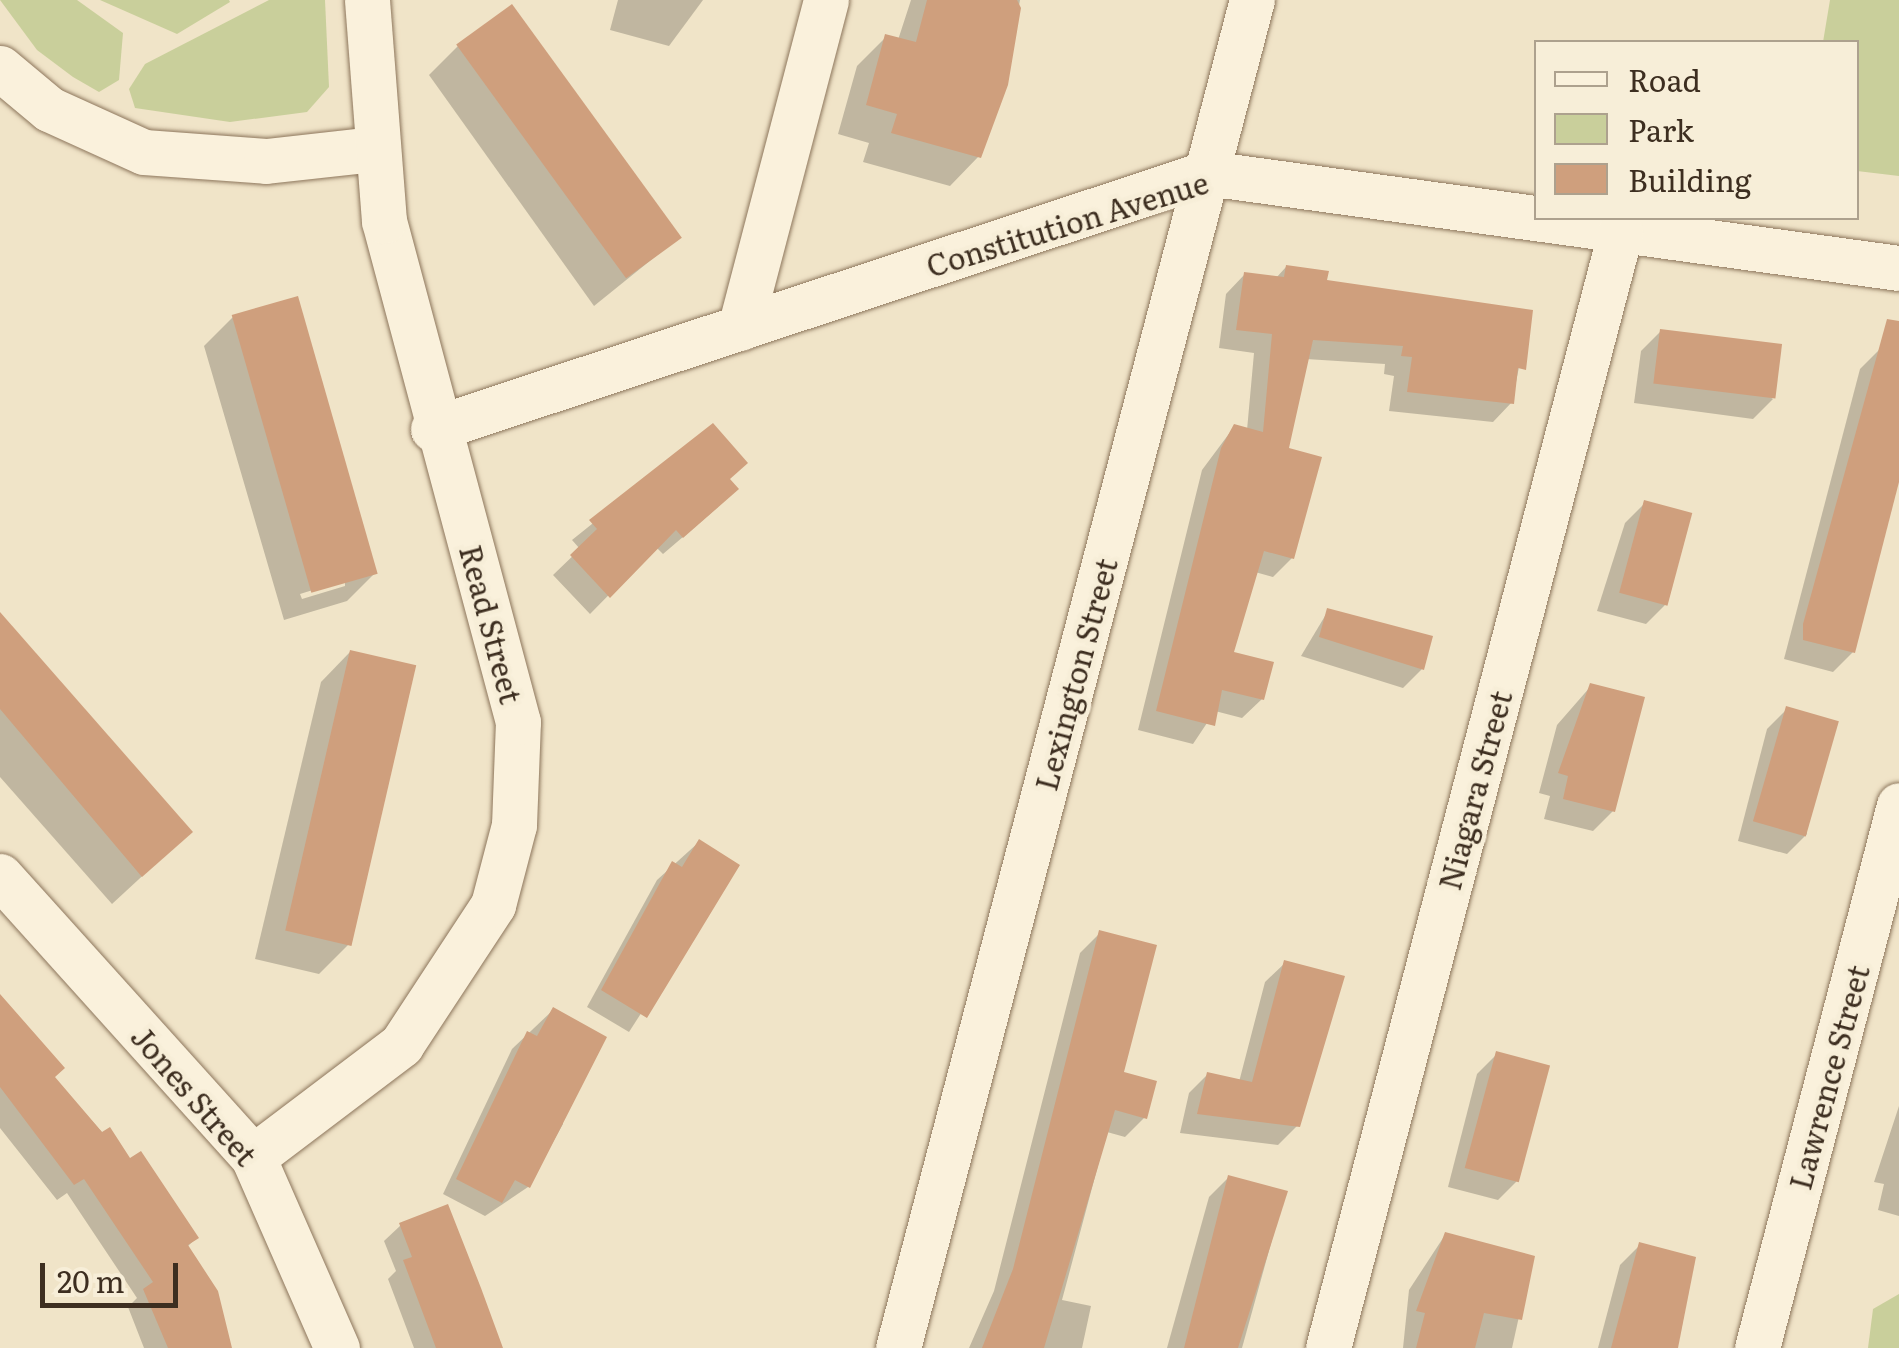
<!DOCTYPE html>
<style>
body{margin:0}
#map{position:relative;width:1899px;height:1348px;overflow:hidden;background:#f0e4c8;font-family:Literata,serif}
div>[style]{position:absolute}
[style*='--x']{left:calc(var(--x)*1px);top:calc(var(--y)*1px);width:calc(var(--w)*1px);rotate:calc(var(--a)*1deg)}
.green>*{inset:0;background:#c9cf9b}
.shadow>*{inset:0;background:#0003}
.building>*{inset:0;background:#cf9f7d;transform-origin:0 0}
.roads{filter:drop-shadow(0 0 2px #8d765c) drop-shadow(0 0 2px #8d765c)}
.minor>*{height:45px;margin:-22.5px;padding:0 22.5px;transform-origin:22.5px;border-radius:22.5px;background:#faf1dc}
span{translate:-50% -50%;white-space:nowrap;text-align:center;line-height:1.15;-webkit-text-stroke:9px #f7eed8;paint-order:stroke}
.street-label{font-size:30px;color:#3d2e20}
.legend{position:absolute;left:1534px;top:40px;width:325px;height:180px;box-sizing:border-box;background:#f7eed8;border:2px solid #ada18e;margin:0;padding:12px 18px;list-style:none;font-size:30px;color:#3d2e20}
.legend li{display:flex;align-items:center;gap:20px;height:50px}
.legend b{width:50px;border:2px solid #ada18e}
.scale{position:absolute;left:40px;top:1263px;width:138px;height:45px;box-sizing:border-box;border:5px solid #3d2e20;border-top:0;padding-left:12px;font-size:30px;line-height:35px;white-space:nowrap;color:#3d2e20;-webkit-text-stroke:8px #f7eed8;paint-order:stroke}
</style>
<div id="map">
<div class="green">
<i style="clip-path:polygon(0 0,77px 0,123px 33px,119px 80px,99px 92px,73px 77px,37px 50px)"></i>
<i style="clip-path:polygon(100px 0,229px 0,230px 2px,177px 34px)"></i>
<i style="clip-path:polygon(269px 0,325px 0,329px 87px,307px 112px,230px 122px,135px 108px,129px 89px,145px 64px)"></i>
<i style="clip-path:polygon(1830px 0,1899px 0,1899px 176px,1857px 171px,1856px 42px,1823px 42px)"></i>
<i style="clip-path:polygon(1899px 1294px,1899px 1348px,1868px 1348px,1873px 1309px)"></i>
</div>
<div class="shadow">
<i style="clip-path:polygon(618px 0,703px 0,669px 46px,610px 30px)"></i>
<i style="clip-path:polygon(911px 0,1020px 0,1005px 84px,979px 156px,950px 186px,863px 162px,869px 143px,838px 134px,857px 66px,886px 37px,898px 40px)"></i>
<i style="clip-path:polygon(458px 46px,677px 239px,594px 306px,429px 75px)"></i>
<i style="clip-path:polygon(1286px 267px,1324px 283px,1530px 312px,1512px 402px,1493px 422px,1389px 411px,1394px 376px,1384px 374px,1385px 364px,1306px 359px,1286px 449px,1292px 558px,1273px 577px,1255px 572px,1231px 654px,1262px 699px,1242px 718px,1215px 711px,1193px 744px,1138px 730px,1202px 470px,1234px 427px,1247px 430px,1254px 353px,1219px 348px,1226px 294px,1245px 274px,1276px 278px)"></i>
<i style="clip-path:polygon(evenodd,233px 317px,376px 572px,347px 601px,284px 620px,204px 346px,233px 317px,345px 580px,345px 586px,302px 599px,300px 594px,345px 580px)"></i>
<i style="clip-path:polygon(1661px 331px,1773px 399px,1753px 419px,1634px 403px,1641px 351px)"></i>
<i style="clip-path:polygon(1880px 349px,1899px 353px,1899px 473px,1853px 652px,1833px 672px,1784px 659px,1860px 369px)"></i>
<i style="clip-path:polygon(713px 427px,727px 480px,718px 507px,663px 554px,656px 547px,590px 614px,553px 575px,580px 549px,572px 540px)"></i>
<i style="clip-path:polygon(1645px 503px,1666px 604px,1646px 624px,1597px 611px,1625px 523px)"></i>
<i style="clip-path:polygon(1328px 611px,1422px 669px,1403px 688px,1301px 656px)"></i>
<i style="clip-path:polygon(0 620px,190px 832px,112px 904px,0 777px)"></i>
<i style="clip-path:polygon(350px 652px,348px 945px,319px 974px,255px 959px,321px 682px)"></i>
<i style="clip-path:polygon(1591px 686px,1613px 811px,1593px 831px,1544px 819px,1550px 796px,1539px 793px,1557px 725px)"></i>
<i style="clip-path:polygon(1787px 709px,1807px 834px,1787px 854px,1738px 841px,1767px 729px)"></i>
<i style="clip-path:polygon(699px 842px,736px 866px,629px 1032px,587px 1007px,657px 880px)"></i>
<i style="clip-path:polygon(1100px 933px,1121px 1074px,1145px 1117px,1125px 1137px,1107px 1132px,1062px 1300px,1091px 1306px,1082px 1348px,969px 1348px,994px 1291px,1080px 953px)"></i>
<i style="clip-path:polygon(1285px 963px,1298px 1125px,1278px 1145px,1180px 1133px,1189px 1093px,1208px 1074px,1239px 1082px,1265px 982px)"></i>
<i style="clip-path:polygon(0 997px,53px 1077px,196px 1238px,187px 1247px,229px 1348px,144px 1348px,128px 1307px,137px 1298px,67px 1193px,57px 1200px,0 1128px)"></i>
<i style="clip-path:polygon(553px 1010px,563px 1124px,528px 1187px,485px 1216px,443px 1194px,512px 1049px)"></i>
<i style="clip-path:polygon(1497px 1054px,1518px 1180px,1498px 1200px,1448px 1187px,1477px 1074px)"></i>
<i style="clip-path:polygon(1899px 1106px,1899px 1216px,1878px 1210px,1884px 1184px,1874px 1182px)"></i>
<i style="clip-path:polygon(1229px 1177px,1285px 1193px,1242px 1348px,1167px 1348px,1209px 1197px)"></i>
<i style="clip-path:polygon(401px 1225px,497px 1348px,414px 1348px,388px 1279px,396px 1271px,384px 1241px)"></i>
<i style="clip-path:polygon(1445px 1235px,1532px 1258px,1512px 1348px,1403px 1348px,1409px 1290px)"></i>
<i style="clip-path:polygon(1640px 1245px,1669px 1348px,1598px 1348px,1620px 1265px)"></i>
</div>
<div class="building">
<i style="clip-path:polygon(927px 0,1017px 0,1021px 8px,1008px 85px,981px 158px,891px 133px,897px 114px,866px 105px,885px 34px,916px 42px)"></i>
<i style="left:512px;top:4px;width:289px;height:69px;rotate:54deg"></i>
<i style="clip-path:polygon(1286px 265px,1329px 271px,1327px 280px,1533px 310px,1526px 370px,1518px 368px,1514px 404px,1407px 392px,1412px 357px,1401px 356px,1403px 346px,1313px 340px,1289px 448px,1322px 457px,1294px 559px,1264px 551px,1234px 652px,1274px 662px,1264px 700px,1222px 690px,1215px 726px,1156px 711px,1221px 448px,1234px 424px,1263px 432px,1272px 334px,1236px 330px,1244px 272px,1284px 277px)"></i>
<i style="left:298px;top:296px;width:289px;height:69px;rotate:74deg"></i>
<i style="clip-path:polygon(1887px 319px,1899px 321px,1899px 482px,1855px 653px,1803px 640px,1803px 624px)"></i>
<i style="left:1660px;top:329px;width:123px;height:55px;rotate:7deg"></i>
<i style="clip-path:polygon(713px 423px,748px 463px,730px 479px,739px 489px,683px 538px,676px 530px,610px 598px,570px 555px,597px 529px,589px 520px)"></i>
<i style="left:1644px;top:500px;width:50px;height:96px;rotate:15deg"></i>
<i style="clip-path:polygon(1327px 608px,1433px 636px,1424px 670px,1319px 637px)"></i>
<i style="clip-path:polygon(0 612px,193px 832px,142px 877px,0 709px)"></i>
<i style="left:350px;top:650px;width:68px;height:288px;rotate:13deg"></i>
<i style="clip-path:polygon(1590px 683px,1645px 697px,1615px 812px,1563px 799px,1568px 776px,1558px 773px)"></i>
<i style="left:1786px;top:706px;width:55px;height:120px;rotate:16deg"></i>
<i style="clip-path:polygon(699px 839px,740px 865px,647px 1018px,601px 990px,672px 861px,682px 867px)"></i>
<i style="clip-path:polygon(1099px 930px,1157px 945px,1124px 1072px,1157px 1081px,1147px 1119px,1115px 1110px,1044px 1348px,982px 1348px,1013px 1269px)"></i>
<i style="clip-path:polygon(1284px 960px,1345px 976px,1300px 1127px,1197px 1114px,1207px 1072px,1252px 1082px)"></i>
<i style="clip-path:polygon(0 994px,65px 1068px,55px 1077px,102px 1132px,110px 1127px,130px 1158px,141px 1151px,199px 1238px,188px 1245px,218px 1291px,232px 1348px,168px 1348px,143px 1289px,153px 1282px,84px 1179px,74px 1185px,0 1087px)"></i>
<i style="clip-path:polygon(553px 1007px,607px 1037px,530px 1188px,515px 1180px,502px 1203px,456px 1179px,527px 1031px,537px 1036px)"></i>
<i style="left:1496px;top:1051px;width:56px;height:121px;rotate:15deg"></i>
<i style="clip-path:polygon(1228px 1175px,1288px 1191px,1238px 1348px,1184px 1348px)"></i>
<i style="clip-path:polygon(448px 1204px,481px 1288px,503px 1348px,436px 1348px,403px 1260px,412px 1257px,399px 1223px)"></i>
<i style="clip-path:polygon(1445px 1232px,1535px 1256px,1522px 1320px,1484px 1313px,1475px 1348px,1416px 1348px,1425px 1313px,1416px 1311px)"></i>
<i style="clip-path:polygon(1639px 1242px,1696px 1257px,1678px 1348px,1611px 1348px)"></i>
</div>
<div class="roads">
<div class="minor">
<i style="--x:0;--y:68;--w:64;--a:39.9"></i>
<i style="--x:49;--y:109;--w:104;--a:24.4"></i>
<i style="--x:144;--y:152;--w:122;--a:4.2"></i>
<i style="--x:266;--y:161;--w:110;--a:-6.3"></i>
<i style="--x:740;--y:328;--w:339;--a:-75.3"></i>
<i style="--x:433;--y:429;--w:815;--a:-18.3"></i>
<i style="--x:1207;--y:173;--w:698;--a:7.82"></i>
<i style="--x:0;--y:876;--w:378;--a:48"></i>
<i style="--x:253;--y:1157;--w:209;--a:66.3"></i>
<i style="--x:253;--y:1157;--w:186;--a:-37.1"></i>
<i style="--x:401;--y:1045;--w:168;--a:-56.7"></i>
<i style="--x:493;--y:905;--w:83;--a:-75.3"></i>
<i style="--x:514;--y:825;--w:103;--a:-87.8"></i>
<i style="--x:518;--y:722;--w:519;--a:-104.97"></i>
<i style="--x:384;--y:221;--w:222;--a:-94.4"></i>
<i style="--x:898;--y:1348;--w:1394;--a:-75.29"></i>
<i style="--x:1328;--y:1348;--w:1153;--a:-75.32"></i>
<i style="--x:1757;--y:1348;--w:561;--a:-75.34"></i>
</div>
</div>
<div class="street-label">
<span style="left:1067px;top:223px;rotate:-17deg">Constitution Avenue</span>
<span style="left:492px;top:624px;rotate:75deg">Read Street</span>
<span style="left:1075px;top:674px;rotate:-75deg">Lexington Street</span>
<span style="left:1474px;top:790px;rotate:-75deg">Niagara Street</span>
<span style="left:1828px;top:1077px;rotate:-75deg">Lawrence Street</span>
<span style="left:195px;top:1095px;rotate:49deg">Jones Street</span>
</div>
<ul class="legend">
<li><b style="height:12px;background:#faf1dc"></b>Road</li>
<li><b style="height:28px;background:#c9cf9b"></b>Park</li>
<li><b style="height:28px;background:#cf9f7d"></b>Building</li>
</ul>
<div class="scale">20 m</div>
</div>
